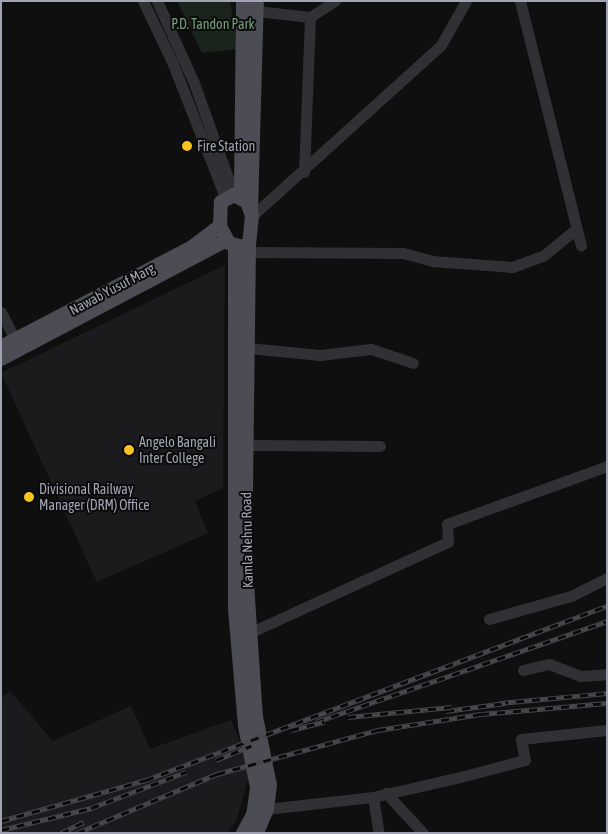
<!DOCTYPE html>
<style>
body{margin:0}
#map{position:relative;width:608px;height:834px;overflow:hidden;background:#0f0f10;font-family:"Asap Condensed",sans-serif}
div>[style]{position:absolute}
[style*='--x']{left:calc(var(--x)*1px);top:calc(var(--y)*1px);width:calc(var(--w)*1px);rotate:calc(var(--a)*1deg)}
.built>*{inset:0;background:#1b1b1d}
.green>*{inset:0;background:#1b231d}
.minor>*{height:11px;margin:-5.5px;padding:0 5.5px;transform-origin:5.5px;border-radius:5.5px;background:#303035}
.major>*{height:14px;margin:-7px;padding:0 7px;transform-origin:7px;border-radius:7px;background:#4c4d54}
.rail>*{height:4.5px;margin-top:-2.25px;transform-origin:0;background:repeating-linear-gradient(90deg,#0a0a0b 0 8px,#47484e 0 16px);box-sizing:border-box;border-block:1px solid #47484e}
.dots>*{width:14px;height:14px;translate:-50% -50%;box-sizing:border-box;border:2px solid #0a0a0b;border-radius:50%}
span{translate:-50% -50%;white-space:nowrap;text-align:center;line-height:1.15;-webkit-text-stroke:4px #0a0a0b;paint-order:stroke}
.park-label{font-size:14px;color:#769e7c}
.poi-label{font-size:14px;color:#9fa3b2}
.left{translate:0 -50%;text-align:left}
.street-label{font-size:14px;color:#9fa3b2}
.frame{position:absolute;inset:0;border:2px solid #9fa3b2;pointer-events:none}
</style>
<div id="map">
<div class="built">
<i style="clip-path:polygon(225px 265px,223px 488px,195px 501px,208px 533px,97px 582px,1px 373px)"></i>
<i style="clip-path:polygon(10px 691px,53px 741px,131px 706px,150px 749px,231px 720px,251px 768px,236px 822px,227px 833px,1px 833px,1px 698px)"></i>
</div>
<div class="green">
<i style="clip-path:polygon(177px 1px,230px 1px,238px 49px,202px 53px)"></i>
</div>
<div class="minor">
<i style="--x:143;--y:1;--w:70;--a:64.5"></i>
<i style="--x:173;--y:64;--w:143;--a:68.6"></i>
<i style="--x:157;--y:1;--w:90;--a:65.7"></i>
<i style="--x:194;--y:83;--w:119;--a:70.3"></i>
<i style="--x:520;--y:1;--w:252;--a:76"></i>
<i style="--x:257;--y:11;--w:53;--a:6.5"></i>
<i style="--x:310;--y:17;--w:155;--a:92.2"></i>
<i style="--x:310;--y:17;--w:30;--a:-33"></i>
<i style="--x:252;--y:216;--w:255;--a:-42.1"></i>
<i style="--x:441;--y:45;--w:51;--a:-60.4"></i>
<i style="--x:249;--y:252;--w:154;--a:0.4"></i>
<i style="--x:403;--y:253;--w:30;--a:15"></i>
<i style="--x:432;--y:261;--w:80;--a:4.3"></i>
<i style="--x:512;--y:267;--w:33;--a:-20"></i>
<i style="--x:543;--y:256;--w:43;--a:-39.3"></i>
<i style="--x:1;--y:312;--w:31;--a:63"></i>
<i style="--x:248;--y:348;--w:72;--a:5.6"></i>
<i style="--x:320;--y:355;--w:51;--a:-6.7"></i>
<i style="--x:371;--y:349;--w:44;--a:18.4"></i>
<i style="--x:247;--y:445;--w:133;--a:0.4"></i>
<i style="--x:489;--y:619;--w:85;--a:-15.7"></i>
<i style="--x:571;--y:596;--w:40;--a:-26.6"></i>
<i style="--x:249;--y:633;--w:219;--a:-24.6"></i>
<i style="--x:448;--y:542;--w:18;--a:-93"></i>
<i style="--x:447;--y:524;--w:170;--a:-19.9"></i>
<i style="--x:523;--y:670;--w:27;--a:-13"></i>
<i style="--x:549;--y:664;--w:34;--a:21"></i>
<i style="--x:581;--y:676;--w:26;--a:-4"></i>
<i style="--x:386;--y:793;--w:54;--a:47.2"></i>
<i style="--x:373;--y:797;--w:36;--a:81"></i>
<i style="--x:267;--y:809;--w:107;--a:-6.5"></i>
<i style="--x:373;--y:797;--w:89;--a:-12.9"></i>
<i style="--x:460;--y:777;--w:67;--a:-14.7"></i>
<i style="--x:525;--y:760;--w:21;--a:-101"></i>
<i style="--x:521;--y:739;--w:86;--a:-6"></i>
</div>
<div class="major">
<i style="--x:234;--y:195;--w:15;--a:28"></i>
<i style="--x:247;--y:202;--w:15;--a:70"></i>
<i style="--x:252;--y:216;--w:27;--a:96"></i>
<i style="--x:249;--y:243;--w:7;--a:146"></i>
<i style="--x:243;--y:247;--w:15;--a:-164"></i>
<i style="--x:229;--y:243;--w:19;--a:-118"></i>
<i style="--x:220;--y:226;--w:24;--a:-88"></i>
<i style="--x:221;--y:202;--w:15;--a:-28"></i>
<i style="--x:241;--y:196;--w:195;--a:-89.4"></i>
<i style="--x:251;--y:210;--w:209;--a:-88.4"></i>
<i style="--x:249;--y:243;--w:310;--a:90.7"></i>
<i style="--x:245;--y:553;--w:164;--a:86.2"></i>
<i style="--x:256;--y:717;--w:69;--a:78.4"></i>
<i style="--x:270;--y:785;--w:24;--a:97"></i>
<i style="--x:267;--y:809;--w:26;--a:113"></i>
<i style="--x:235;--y:246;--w:363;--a:90"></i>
<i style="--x:235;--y:609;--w:117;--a:85.1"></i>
<i style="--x:245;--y:726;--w:63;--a:79"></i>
<i style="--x:257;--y:788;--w:27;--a:98"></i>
<i style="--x:253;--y:815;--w:21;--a:119"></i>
<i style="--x:1;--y:347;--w:216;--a:-27.6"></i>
<i style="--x:192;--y:247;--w:35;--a:-37"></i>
<i style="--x:1;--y:359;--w:255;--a:-27.8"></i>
</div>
<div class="rail">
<i style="--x:500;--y:703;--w:107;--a:-5.3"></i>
<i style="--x:446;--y:711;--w:60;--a:-7.7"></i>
<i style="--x:348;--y:717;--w:104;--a:-5.5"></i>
<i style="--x:316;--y:722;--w:308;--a:-19.1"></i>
<i style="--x:291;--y:730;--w:34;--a:-14"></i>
<i style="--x:216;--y:760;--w:38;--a:-22"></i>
<i style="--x:1;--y:821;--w:151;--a:-15.8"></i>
<i style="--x:146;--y:780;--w:493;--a:-20.7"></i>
<i style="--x:1;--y:830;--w:93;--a:-13.7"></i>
<i style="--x:91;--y:808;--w:102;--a:-20.8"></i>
<i style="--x:61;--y:833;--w:25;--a:-26"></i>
<i style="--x:77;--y:833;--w:152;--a:-22.9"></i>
<i style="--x:217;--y:774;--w:167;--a:-15.3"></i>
<i style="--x:378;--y:730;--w:104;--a:-8.8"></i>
<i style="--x:481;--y:714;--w:126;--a:-5"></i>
</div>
<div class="dots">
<i style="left:187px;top:146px;background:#f6c321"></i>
<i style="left:129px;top:450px;background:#f6c321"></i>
<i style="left:29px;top:497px;background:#f6c321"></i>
</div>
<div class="park-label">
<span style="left:213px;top:24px">P.D. Tandon Park</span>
</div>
<div class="poi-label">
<span class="left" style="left:197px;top:146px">Fire Station</span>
<span class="left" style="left:139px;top:450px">Angelo Bangali<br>Inter College</span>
<span class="left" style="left:39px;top:497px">Divisional Railway<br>Manager (DRM) Office</span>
</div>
<div class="street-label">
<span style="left:112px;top:289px;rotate:-28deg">Nawab Yusuf Marg</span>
<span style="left:247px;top:540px;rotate:-91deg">Kamla Nehru Road</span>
</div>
<div class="frame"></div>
</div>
